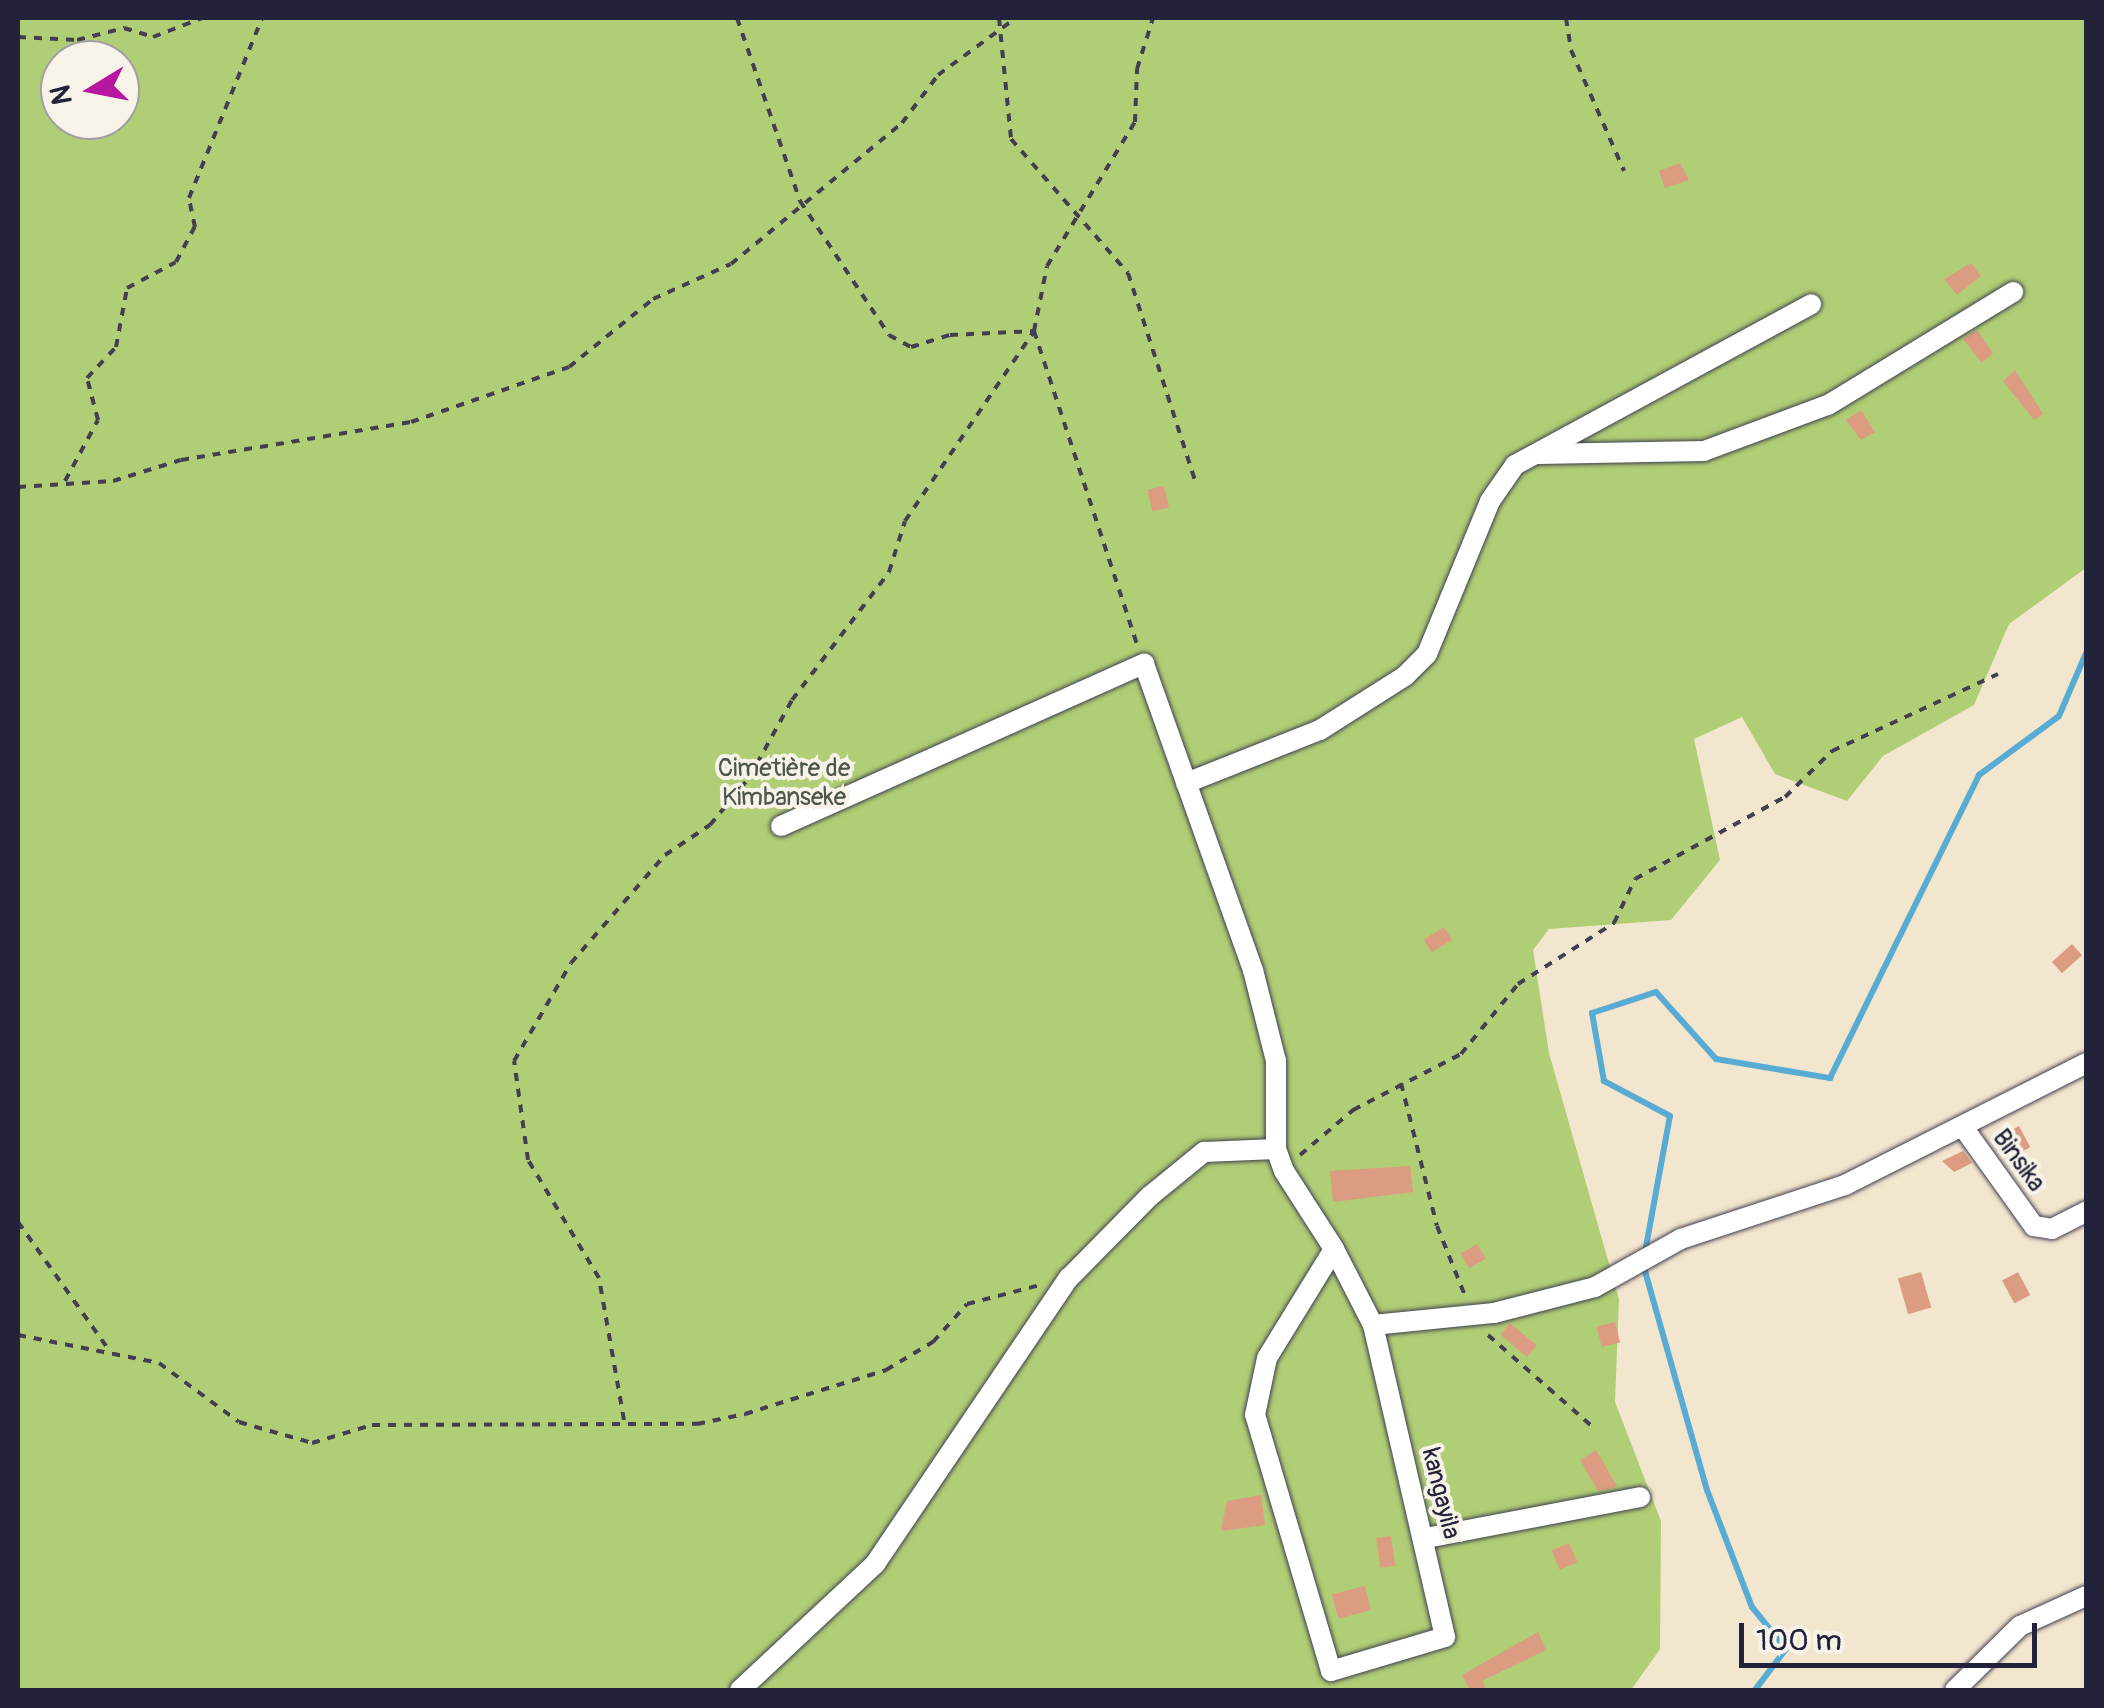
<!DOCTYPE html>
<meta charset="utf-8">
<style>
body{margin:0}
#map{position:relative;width:2104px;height:1708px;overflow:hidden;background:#f3e6ce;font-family:Pangolin,sans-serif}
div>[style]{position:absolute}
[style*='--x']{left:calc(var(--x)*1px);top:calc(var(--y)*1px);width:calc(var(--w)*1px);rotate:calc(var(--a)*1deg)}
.green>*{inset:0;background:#b0ce75}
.stream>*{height:6px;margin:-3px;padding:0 3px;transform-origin:3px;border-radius:3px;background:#58acd4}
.building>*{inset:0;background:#db9c81;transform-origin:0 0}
.path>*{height:4px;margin-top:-2px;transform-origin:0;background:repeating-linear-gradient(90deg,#413f51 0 8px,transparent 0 16px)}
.roads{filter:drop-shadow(0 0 2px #413f51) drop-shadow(0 0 2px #413f51)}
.street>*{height:20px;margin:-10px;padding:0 10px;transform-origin:10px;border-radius:10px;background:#fff}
span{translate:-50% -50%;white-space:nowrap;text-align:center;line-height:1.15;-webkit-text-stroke:8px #f7f3e8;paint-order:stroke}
.park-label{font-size:25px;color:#4d564c}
.street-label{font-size:25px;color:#22223b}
.frame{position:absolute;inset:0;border:20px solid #22223b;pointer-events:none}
.north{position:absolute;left:40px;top:40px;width:100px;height:100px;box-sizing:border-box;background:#f7f3e8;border:2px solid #a29fa3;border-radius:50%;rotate:260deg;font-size:28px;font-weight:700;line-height:40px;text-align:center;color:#22223b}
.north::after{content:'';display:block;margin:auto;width:35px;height:45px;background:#b5179e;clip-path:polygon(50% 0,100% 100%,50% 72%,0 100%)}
.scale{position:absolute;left:1739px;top:1623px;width:298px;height:45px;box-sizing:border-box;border:5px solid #22223b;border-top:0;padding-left:12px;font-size:30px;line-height:35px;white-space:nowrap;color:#22223b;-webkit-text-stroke:8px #f7f3e8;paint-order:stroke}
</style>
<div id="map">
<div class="green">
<i style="clip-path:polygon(evenodd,18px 18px,2086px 18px,2086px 568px,2009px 624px,1974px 705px,1883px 756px,1847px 801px,1775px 774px,1742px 717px,1694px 739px,1720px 860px,1671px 920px,1549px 929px,1533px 950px,1549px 1053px,1619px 1299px,1615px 1402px,1661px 1521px,1660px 1649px,1631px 1690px,18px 1690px,18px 18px,60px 60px,120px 60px,120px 120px,60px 120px,60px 60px)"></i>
</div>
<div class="stream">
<i style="--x:1645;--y:1252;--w:138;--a:-79.6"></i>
<i style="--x:1670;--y:1116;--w:75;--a:-152.1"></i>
<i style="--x:1604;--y:1081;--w:69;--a:-100"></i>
<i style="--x:1592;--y:1013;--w:67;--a:-18.2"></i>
<i style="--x:1656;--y:992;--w:90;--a:48.2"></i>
<i style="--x:1716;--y:1059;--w:116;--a:9.5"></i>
<i style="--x:1830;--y:1078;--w:338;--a:-63.8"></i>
<i style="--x:1979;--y:775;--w:99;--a:-36.4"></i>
<i style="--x:2059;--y:716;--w:69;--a:-66.8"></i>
<i style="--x:1643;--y:1264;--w:235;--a:74.2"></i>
<i style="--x:1707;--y:1490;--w:125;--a:69"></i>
<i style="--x:1752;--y:1607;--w:54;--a:51"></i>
<i style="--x:1786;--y:1649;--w:51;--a:127.1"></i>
</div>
<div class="building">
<i style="clip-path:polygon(1680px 163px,1689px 180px,1665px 188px,1659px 171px)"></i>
<i style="clip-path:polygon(1971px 263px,1981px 276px,1957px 295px,1944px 279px)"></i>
<i style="clip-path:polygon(1977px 330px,1993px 353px,1982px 363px,1963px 339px)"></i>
<i style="clip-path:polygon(2015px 370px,2043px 414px,2034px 420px,2003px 381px)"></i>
<i style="clip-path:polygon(1861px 410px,1875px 432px,1861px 440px,1846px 420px)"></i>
<i style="left:1164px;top:486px;width:22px;height:17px;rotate:77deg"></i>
<i style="left:1444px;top:927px;width:15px;height:24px;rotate:58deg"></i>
<i style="left:2072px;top:944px;width:15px;height:27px;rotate:48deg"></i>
<i style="left:2019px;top:1126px;width:24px;height:27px;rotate:62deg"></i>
<i style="clip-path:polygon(1963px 1151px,1972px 1163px,1954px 1172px,1942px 1161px)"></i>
<i style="clip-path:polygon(1410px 1166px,1413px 1192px,1333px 1202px,1330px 1171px)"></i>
<i style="left:1477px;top:1244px;width:17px;height:19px;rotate:59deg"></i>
<i style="left:1921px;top:1272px;width:37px;height:24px;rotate:74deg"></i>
<i style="left:2018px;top:1272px;width:26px;height:18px;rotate:62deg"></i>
<i style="left:1615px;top:1322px;width:21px;height:19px;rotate:76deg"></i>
<i style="left:1510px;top:1323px;width:35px;height:15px;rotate:40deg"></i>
<i style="clip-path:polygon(1596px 1450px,1617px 1486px,1613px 1488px,1598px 1491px,1580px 1460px)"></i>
<i style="clip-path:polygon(1261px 1495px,1265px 1525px,1221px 1531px,1227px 1501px)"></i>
<i style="left:1391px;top:1536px;width:30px;height:15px;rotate:82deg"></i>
<i style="left:1569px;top:1543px;width:21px;height:19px;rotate:67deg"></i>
<i style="left:1365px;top:1586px;width:25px;height:34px;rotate:76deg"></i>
<i style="clip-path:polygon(1538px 1632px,1546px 1650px,1482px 1681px,1487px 1690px,1470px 1690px,1462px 1675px)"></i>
</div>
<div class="path">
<i style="--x:737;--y:18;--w:194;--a:71"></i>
<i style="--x:800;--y:201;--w:161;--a:56.4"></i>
<i style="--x:889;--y:335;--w:25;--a:29"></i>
<i style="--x:911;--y:347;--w:41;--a:-17.1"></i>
<i style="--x:950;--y:335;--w:84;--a:-2.7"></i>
<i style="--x:1034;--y:331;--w:334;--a:71.8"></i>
<i style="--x:999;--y:18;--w:122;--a:84.3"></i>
<i style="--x:1011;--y:139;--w:178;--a:48.9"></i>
<i style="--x:1128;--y:273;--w:218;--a:72.1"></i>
<i style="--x:1566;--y:18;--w:32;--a:81"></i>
<i style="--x:1571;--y:50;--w:132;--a:66.3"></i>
<i style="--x:18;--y:37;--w:59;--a:2.9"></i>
<i style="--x:77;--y:40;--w:49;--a:-14.3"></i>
<i style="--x:124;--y:28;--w:30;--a:17"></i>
<i style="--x:153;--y:37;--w:53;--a:-21.2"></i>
<i style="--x:65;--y:481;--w:69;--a:-61.6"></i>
<i style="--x:98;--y:420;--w:43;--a:-104.7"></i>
<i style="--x:87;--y:378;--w:42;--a:-46.9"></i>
<i style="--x:116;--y:347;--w:60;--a:-79.4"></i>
<i style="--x:127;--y:288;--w:55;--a:-28"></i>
<i style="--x:176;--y:262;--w:40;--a:-62"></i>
<i style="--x:195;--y:227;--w:30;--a:-102"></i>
<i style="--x:189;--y:198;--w:194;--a:-67.9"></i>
<i style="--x:18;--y:487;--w:95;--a:-3.6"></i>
<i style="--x:113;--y:481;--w:71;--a:-17.2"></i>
<i style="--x:181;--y:460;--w:233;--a:-9.4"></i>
<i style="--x:411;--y:422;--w:167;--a:-19.2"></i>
<i style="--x:569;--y:367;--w:108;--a:-39"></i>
<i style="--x:653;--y:299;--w:85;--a:-24.2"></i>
<i style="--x:731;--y:264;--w:222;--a:-39.5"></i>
<i style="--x:902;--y:123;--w:60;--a:-53.1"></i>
<i style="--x:938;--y:75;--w:97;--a:-36.2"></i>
<i style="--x:1401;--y:1083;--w:147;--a:75.9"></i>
<i style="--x:1437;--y:1226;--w:78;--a:68.1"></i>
<i style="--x:1300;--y:1155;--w:70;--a:-40.3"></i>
<i style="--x:1353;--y:1110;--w:122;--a:-27.4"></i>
<i style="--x:1461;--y:1054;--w:90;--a:-50.8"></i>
<i style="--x:1518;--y:984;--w:114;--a:-32.4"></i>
<i style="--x:1614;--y:923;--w:49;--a:-64.5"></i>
<i style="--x:1635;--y:879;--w:171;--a:-28.7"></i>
<i style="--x:1785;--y:797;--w:66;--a:-44.4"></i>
<i style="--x:1832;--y:751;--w:183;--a:-24.9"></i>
<i style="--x:18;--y:1222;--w:152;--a:54.6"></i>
<i style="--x:18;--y:1335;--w:144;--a:11.2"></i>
<i style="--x:159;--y:1363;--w:99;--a:36.4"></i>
<i style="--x:239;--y:1422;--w:76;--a:16"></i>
<i style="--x:312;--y:1443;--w:63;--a:-16.7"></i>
<i style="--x:372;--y:1425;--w:325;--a:-0.2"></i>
<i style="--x:697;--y:1424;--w:49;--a:-11.8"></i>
<i style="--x:745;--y:1414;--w:148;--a:-17.3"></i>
<i style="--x:886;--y:1370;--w:55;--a:-30.8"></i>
<i style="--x:933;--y:1342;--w:51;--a:-48.2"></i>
<i style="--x:967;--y:1304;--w:75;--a:-14.6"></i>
<i style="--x:1488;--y:1335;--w:141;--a:41.3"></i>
<i style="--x:624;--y:1420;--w:144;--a:-100"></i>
<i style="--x:599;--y:1278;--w:138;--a:-121"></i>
<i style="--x:528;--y:1160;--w:100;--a:-98"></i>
<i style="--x:514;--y:1061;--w:113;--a:-59.8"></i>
<i style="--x:571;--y:963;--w:143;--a:-49"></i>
<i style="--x:665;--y:855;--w:54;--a:-33.7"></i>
<i style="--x:710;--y:825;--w:61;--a:-50.3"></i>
<i style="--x:749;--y:778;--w:89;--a:-61.1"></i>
<i style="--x:792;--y:700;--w:161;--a:-52.8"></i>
<i style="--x:889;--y:572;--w:53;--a:-72.6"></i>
<i style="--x:905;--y:521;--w:230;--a:-55.8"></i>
<i style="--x:1034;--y:331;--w:66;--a:-78.7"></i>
<i style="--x:1047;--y:266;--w:169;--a:-58.6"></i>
<i style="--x:1135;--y:122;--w:53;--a:-87.8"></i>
<i style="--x:1137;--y:69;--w:53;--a:-72.6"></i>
</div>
<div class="roads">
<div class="street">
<i style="--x:1538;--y:454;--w:166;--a:-1"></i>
<i style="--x:1704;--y:451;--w:132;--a:-20.4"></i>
<i style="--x:1828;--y:405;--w:217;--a:-31.4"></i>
<i style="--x:1186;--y:783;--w:144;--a:-21.6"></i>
<i style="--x:1320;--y:730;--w:101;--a:-32.4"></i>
<i style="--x:1405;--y:676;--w:31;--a:-45"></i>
<i style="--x:1427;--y:654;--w:165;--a:-67.6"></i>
<i style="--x:1490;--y:501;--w:44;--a:-55.2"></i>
<i style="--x:1515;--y:465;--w:337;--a:-28.5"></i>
<i style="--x:781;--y:826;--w:398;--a:-24.1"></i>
<i style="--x:1144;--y:664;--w:325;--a:70.4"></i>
<i style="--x:1253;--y:970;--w:94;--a:75.8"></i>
<i style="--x:1276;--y:1061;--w:88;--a:90"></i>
<i style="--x:1276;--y:1149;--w:23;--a:70"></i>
<i style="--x:1284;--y:1171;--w:93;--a:57.3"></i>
<i style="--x:1334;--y:1249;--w:85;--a:62.8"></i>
<i style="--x:1373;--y:1325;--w:320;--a:77"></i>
<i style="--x:1445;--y:1637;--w:119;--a:163.4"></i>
<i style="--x:1331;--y:1671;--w:267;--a:-106.5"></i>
<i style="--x:1255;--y:1415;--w:58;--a:-78.1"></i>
<i style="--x:1267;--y:1358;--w:128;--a:-58.4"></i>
<i style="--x:1963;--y:1127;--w:122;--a:54.4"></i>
<i style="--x:2034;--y:1226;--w:18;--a:9"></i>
<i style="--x:2052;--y:1229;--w:38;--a:-27"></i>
<i style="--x:1373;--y:1325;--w:122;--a:-5.7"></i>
<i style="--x:1494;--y:1313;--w:104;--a:-14.4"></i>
<i style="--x:1595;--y:1287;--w:98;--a:-29.2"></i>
<i style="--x:1681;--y:1239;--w:173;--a:-18.2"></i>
<i style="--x:1845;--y:1185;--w:270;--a:-26.8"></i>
<i style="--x:1426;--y:1538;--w:218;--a:-10.8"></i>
<i style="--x:740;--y:1690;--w:185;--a:-43"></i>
<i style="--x:875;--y:1564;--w:346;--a:-55.9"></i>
<i style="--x:1069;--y:1278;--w:115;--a:-45.4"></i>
<i style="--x:1150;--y:1196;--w:70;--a:-39.2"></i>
<i style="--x:1204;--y:1152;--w:72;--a:-2.4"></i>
<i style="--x:1955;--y:1690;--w:91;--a:-44.6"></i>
<i style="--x:2020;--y:1626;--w:72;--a:-24.4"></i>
</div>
</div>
<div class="park-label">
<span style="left:784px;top:784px">Cimetière de<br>Kimbanseke</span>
</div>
<div class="street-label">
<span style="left:2018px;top:1161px;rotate:54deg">Binsika</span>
<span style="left:1440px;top:1494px;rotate:76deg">kangayila</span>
</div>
<div class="frame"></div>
<div class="north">N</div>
<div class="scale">100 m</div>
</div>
